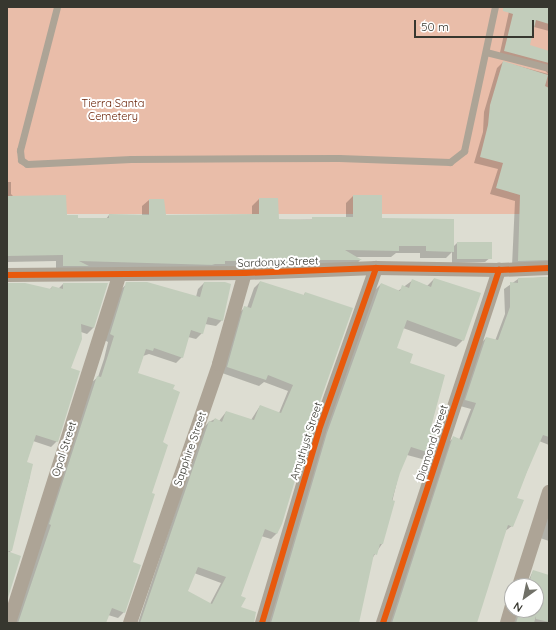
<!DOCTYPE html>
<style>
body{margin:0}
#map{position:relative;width:556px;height:630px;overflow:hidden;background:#ddddd2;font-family:Quicksand,sans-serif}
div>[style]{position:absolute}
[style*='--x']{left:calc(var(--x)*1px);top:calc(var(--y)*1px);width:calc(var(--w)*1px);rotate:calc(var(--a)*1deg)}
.green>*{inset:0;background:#e9bda9;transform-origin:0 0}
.shadow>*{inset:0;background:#0003}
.building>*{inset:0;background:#c2cdbb;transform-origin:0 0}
.service>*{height:7px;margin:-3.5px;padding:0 3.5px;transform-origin:3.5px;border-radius:3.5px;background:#ada496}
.minor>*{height:14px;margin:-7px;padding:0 7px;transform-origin:7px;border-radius:7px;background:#ada496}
.cycleway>*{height:6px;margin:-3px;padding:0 3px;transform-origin:3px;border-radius:3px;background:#e8590c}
span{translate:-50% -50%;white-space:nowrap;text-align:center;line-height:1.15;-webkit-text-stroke:4px #fff;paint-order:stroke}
.park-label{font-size:11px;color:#692207}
.street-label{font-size:11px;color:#37372f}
.frame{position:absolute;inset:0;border:8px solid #37372f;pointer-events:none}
.north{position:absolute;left:504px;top:578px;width:40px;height:40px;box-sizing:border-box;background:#fff;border:1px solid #afafac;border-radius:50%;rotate:213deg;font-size:11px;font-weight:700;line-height:16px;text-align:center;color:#37372f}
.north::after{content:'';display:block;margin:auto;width:14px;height:18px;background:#717168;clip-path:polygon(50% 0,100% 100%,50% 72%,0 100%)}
.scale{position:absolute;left:414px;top:20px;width:120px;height:18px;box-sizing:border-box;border:2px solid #37372f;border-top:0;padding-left:5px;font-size:12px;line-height:14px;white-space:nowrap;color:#37372f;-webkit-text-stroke:3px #fff;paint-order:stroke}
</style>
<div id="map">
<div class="green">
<i style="left:7px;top:7px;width:542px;height:207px"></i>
</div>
<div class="shadow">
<i style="clip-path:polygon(510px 7px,549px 7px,549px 31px,534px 27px,528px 46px,549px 52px,549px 268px,512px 266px,515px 201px,490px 194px,498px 169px,474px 163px,483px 132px,484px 112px,497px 68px,503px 62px,548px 74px,544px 69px,499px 57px)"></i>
<i style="clip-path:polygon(7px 182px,11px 182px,11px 194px,14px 197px,77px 219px,106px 219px,109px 215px,142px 215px,142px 206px,149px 200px,165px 216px,252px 215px,252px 206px,259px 199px,278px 220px,346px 219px,346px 203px,353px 196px,381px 219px,453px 247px,457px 243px,491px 257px,485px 262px,452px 263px,452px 252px,446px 258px,420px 258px,420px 253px,396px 253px,391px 257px,355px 257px,360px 260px,354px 267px,56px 273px,56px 261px,7px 262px)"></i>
<i style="clip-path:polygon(549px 277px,549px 445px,539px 441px,516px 498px,512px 526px,505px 531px,476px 623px,389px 623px,448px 443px,454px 437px,459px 440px,471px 409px,460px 406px,480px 344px,486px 338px,495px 341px,505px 314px,504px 289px,518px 279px)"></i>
<i style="clip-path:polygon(434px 279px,463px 340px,456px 347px,403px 328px,395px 349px,409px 363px,430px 428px,429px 453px,422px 459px,407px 455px,399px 473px,382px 544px,371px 560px,354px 623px,267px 623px,321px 440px,374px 291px,381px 284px,398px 291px,413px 280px,427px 286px)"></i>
<i style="clip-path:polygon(evenodd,260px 282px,303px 296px,305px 293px,310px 427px,277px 533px,271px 539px,261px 536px,240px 597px,238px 623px,138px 623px,203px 428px,209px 422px,215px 419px,219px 421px,226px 412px,251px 420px,260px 406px,279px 413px,288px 391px,264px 382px,259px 386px,222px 373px,239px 313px,245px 307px,247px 308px,254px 288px,260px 282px,194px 573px,221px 583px,210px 604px,186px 591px,194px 573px)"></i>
<i style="clip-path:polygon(204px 283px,222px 320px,216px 326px,205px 324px,202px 333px,196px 339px,188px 337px,182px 357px,176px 363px,149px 354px,143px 356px,137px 373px,161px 443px,151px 493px,132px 562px,124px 612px,118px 618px,108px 615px,105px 623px,15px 623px,91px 383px,98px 377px,104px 359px,108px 342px,104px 340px,120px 290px,127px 284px,196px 297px,198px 289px)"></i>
<i style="clip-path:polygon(7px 284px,49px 290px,52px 287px,58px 289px,63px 284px,107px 284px,93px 328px,87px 334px,81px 332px,70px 368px,57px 441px,51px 447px,33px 441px,26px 463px,30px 476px,10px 553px,7px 598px)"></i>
<i style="clip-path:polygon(549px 505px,549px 541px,540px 538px)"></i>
<i style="clip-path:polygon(533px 571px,548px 576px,549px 573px,549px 623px,514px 623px,516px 610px,536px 610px,536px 586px,526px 586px)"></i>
</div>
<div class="building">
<i style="clip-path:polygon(503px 7px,549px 7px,549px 24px,536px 20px,530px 45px,549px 51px,549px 63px,504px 51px,513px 14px,503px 11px)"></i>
<i style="clip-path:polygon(503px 61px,548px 75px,545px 86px,549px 88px,549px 260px,518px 261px,520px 195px,496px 188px,503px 163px,480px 157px,488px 125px,490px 105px)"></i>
<i style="clip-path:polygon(66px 195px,67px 215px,78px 215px,78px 218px,109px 218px,109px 214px,149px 215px,149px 199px,164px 199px,166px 215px,259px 214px,259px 198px,278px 198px,279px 219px,312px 220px,312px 217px,353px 217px,353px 195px,382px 195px,382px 218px,454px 219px,454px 252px,426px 251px,426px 246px,399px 246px,399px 251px,345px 250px,362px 260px,311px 260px,266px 263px,266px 261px,225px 261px,225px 264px,212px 264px,215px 265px,79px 261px,89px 266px,63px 266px,63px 255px,7px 256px,7px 196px)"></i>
<i style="left:457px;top:242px;width:35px;height:17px"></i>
<i style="clip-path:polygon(549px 277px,549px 437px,543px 435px,527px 472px,517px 498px,524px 500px,513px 527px,508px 525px,477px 623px,392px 623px,453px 436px,462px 440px,476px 403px,465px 400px,486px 337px,498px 340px,510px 307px,510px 282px,518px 283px,518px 278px)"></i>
<i style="clip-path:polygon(434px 278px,481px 293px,464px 341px,407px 320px,397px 348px,413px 354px,410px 363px,445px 375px,431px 427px,438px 430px,430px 453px,411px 447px,400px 473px,392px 500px,395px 501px,383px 544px,380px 544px,377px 555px,374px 554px,359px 623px,271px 623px,327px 433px,381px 283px,400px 291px,402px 285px,409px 288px,412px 279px,431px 287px)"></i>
<i style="clip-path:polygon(evenodd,260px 281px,304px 295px,305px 292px,353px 308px,311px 427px,282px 524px,277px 534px,265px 529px,241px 596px,246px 598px,241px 607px,256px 612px,254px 623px,140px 623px,209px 421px,213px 422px,215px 418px,222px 422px,226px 411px,254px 420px,260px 405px,281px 413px,293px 385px,268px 375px,266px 380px,227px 367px,244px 306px,251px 308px,260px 281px,198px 567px,226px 577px,212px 604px,188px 591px,198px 567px)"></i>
<i style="clip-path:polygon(126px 282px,147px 282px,200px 297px,204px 282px,225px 282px,231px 284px,223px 321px,208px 317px,203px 334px,191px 330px,183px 358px,154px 348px,153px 351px,146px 349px,138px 373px,175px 385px,173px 389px,180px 392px,163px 442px,168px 445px,152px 493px,155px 494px,133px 562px,141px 565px,125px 613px,112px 608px,106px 623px,18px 623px,51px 525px,49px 524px,97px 376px,101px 377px,109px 352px,114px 336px,110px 334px)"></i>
<i style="clip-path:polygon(7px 283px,25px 283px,51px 289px,52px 286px,63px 289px,63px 283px,108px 283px,94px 328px,81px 324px,82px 339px,71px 368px,80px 371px,58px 442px,36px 435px,27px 462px,33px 464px,30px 477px,12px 551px,7px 551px)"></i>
<i style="clip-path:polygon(7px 551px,21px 556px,7px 601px)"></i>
<i style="clip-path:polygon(533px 570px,549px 575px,549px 622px,536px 619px,536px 616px,534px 623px,516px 623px,520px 610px,536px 610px,536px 586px,528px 586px)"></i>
</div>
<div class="service">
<i style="--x:57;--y:7;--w:148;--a:104.5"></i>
<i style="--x:20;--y:150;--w:10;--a:84"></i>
<i style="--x:21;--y:160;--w:7;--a:34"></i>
<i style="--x:27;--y:164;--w:104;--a:-2.8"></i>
<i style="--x:131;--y:159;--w:208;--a:-0.3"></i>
<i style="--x:339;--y:158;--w:111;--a:2.1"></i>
<i style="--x:450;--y:162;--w:18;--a:-38"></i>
<i style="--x:464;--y:151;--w:147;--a:-77.9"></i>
<i style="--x:486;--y:52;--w:65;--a:14.3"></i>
</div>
<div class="minor">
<i style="--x:7;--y:275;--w:238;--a:-0.5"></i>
<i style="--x:245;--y:273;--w:131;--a:-2.2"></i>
<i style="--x:376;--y:268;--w:123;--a:0.9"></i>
<i style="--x:499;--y:270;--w:50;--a:-2.3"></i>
<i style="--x:519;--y:586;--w:99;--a:-72.3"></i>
<i style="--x:9;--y:623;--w:366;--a:-72.4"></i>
<i style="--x:130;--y:623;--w:274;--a:-71"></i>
<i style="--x:219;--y:364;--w:95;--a:-74.1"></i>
<i style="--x:262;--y:623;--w:201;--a:-73.5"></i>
<i style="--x:319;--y:430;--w:172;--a:-70.6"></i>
<i style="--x:383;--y:623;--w:372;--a:-71.8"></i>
<i style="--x:507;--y:623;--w:18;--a:-74"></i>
</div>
<div class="cycleway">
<i style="--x:7;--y:275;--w:238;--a:-0.5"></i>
<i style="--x:245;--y:273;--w:131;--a:-2.2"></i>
<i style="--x:376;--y:268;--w:123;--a:0.9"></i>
<i style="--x:499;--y:270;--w:50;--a:-2.3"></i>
<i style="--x:262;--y:623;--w:201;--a:-73.5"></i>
<i style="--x:319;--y:430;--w:172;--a:-70.6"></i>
<i style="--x:383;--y:623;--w:372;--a:-71.8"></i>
</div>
<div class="park-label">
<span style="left:113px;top:110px">Tierra Santa<br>Cemetery</span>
</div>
<div class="street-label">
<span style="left:278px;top:262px;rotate:-2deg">Sardonyx Street</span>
<span style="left:306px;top:441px;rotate:-72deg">Amythyst Street</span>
<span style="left:432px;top:443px;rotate:-72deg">Diamond Street</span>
<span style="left:64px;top:449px;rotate:-72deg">Opal Street</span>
<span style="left:190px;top:449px;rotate:-71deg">Sapphire Street</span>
</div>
<div class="frame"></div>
<div class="north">N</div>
<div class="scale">50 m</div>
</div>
